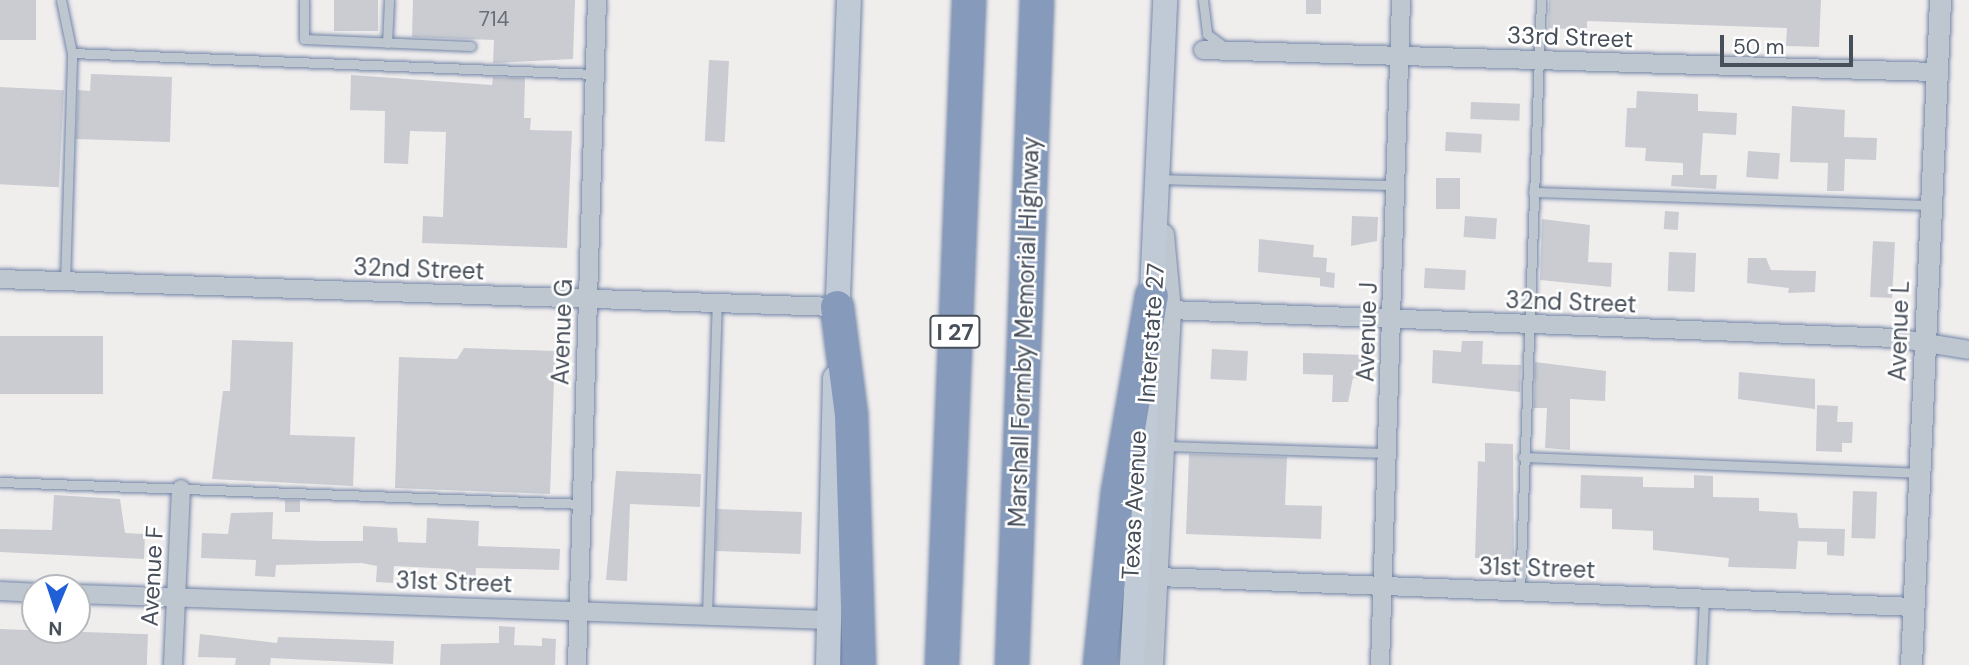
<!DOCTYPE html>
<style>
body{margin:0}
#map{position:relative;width:1969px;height:665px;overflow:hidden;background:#f0eded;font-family:"DM Sans",sans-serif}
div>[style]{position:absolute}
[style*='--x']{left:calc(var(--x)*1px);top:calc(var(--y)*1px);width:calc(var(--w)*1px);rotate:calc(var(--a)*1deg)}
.building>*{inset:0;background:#caccd2;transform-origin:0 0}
.roads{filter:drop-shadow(0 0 2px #7286a7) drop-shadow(0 0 2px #7286a7)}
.service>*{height:9px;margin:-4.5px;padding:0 4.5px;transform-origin:4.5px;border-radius:4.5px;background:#bec6cf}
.minor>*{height:18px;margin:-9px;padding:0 9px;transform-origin:9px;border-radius:9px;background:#bec6cf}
.tertiary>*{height:21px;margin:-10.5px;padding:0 10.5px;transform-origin:10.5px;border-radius:10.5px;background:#bec6cf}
.secondary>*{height:24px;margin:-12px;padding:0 12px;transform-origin:12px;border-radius:12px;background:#c0c9d6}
.motorway>*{height:32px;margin:-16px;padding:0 16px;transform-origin:16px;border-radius:16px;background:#869bbb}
span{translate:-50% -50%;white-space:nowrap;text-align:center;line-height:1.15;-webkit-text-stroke:5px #fff;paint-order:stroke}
.number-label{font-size:21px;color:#676e78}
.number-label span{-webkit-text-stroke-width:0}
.shield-label span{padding:2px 5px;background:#fff;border:2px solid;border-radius:5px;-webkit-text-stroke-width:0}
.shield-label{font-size:23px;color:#464f5a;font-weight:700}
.street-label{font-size:24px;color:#464f5a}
.north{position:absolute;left:21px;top:574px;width:70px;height:70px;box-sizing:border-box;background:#fff;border:2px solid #b5b9bd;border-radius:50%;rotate:182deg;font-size:19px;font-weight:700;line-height:28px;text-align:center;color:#464f5a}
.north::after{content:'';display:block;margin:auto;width:24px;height:32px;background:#1f60d8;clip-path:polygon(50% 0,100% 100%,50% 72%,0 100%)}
.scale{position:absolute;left:1720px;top:35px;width:133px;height:32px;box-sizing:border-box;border:4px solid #464f5a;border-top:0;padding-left:9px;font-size:21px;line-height:24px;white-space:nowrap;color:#464f5a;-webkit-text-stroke:5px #fff;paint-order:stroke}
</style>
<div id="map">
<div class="building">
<i style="left:0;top:0;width:36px;height:40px"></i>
<i style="left:334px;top:0;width:44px;height:31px"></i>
<i style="clip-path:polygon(413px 0,575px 0,573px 59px,493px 63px,494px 40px,412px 37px)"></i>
<i style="left:1306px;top:0;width:15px;height:14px"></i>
<i style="clip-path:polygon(1549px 0,1821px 0,1819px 47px,1786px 46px,1787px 28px,1587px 21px,1587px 30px,1548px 28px)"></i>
<i style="left:709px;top:60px;width:20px;height:81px;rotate:3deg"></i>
<i style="clip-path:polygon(91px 74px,172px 77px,170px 142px,76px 139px,78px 90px,90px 91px)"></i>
<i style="clip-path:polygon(351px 75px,492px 85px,493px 77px,525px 78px,524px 118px,531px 118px,530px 130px,572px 131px,567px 248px,422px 243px,423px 216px,443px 217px,446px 132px,410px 131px,408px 164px,384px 163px,385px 111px,350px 110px)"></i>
<i style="left:0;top:87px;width:64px;height:97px;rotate:3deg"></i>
<i style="clip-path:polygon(1637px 91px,1698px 94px,1698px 111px,1737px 113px,1736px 135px,1703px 133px,1700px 175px,1717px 175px,1716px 189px,1671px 186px,1672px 175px,1683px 175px,1683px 163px,1645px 161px,1646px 148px,1625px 147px,1627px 108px,1636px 108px)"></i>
<i style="left:1471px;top:102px;width:49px;height:17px;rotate:2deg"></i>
<i style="clip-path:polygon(1792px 106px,1845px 110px,1844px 137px,1877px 138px,1876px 160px,1845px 159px,1844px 191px,1827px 191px,1828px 163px,1790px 162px)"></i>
<i style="left:1446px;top:132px;width:36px;height:19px;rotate:3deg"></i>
<i style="left:1748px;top:151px;width:32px;height:26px;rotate:4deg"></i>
<i style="left:1436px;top:178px;width:24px;height:31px"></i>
<i style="left:1665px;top:211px;width:14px;height:18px;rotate:4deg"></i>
<i style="clip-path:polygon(1352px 216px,1378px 217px,1377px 241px,1351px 246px)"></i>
<i style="left:1465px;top:216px;width:32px;height:21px;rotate:4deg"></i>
<i style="clip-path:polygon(1542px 219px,1590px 225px,1588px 262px,1612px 263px,1611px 287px,1540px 280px)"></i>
<i style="clip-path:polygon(1259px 239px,1314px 245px,1313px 257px,1327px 258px,1326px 272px,1335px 273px,1334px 288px,1320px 286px,1320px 278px,1258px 272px)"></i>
<i style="left:1873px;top:241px;width:22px;height:56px;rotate:3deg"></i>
<i style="left:1669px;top:252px;width:27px;height:39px;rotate:2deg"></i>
<i style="clip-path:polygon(1748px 258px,1766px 258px,1771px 270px,1816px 271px,1815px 292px,1788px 293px,1789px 288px,1747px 283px)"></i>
<i style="left:1425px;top:268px;width:41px;height:20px;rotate:3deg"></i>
<i style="left:0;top:336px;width:103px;height:58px"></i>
<i style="clip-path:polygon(232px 340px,293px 342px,290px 435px,355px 437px,353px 486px,212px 479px,223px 391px,230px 391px)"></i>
<i style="clip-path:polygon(1462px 341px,1483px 341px,1482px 364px,1521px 365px,1520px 392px,1432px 383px,1433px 350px,1461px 352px)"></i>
<i style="clip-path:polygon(464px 348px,555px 351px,550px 494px,395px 488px,399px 357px,457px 359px)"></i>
<i style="left:1212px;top:349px;width:36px;height:30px;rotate:3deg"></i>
<i style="clip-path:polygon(1303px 353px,1367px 355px,1366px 379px,1353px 378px,1348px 402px,1332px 402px,1333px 375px,1303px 374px)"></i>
<i style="clip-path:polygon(1535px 362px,1606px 371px,1605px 401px,1570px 399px,1570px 450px,1545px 448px,1547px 408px,1534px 408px)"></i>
<i style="clip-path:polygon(1739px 372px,1815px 379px,1815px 409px,1738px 399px)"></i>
<i style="clip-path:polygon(1817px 405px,1838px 406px,1837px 422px,1853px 422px,1852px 443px,1842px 443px,1842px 452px,1816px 451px)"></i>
<i style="clip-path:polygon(1485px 443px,1513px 444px,1514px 559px,1475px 558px,1478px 461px,1485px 462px)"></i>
<i style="clip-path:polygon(1189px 454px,1287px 457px,1285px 505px,1322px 506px,1321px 539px,1186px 534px)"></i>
<i style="clip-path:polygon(616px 471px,701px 474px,700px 507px,630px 504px,627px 581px,606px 580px)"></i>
<i style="clip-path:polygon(1581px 475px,1643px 477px,1643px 487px,1694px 488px,1694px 475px,1713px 476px,1713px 497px,1759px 498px,1759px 511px,1797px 513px,1799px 528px,1845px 529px,1844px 556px,1827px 555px,1827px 542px,1798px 541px,1796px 569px,1728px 567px,1729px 558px,1653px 550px,1653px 531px,1612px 529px,1612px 509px,1580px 508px)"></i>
<i style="left:1853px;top:491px;width:24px;height:47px;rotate:2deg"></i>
<i style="clip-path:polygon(54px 495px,120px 499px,125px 533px,145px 534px,144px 559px,0 552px,0 529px,52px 530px)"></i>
<i style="left:285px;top:500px;width:15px;height:12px"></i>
<i style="left:717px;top:509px;width:85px;height:42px;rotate:2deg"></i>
<i style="clip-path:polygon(273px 512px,272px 539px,321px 541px,363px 541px,363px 526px,397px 528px,398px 542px,426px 543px,427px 518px,479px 521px,478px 546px,560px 549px,559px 570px,476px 568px,475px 584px,450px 583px,451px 569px,394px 566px,393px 583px,376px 582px,377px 566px,362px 563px,276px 565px,275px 577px,255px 576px,256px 560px,201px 558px,202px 533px,228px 534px,231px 513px)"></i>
<i style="clip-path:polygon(499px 626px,515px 627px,514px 645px,542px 646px,542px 638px,556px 639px,555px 665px,440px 665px,441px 644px,499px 643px)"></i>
<i style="left:0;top:629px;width:148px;height:36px;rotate:2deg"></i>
<i style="clip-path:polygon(200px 634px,277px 643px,278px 637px,394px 641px,393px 664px,271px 658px,270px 665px,235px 665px,236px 658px,198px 657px)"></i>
</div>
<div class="roads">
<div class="service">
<i style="--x:61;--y:0;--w:54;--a:78.3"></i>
<i style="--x:304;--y:0;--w:39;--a:90"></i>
<i style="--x:304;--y:39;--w:167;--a:2.4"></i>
<i style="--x:1203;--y:0;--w:34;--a:83"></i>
<i style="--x:1207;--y:34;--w:24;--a:36"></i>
<i style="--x:387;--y:43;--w:43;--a:-87.3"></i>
<i style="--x:1159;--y:179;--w:236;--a:1.5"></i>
<i style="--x:1533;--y:192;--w:398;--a:1.9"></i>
<i style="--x:65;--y:282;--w:229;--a:-88.2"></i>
<i style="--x:72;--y:53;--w:522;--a:2.3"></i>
<i style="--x:1163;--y:446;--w:224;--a:1.8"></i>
<i style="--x:1523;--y:457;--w:395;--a:2.3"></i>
<i style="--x:0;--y:482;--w:582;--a:2.16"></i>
<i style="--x:1520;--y:592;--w:592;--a:-87.97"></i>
<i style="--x:707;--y:615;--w:312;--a:-88.2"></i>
<i style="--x:1701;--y:665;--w:66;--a:-87.4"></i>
</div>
<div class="minor">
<i style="--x:1203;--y:50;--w:734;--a:1.72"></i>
<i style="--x:0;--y:279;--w:837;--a:1.92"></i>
<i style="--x:1170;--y:310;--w:727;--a:2.21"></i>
<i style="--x:1896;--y:338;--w:74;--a:9.3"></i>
<i style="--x:1158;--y:577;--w:757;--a:2.27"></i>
<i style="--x:0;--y:591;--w:35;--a:3"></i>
<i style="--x:77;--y:594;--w:752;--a:1.98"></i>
<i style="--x:173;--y:665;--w:176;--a:-87.4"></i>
<i style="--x:577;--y:665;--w:665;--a:-88.28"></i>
<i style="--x:1380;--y:665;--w:665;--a:-88.19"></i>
</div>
<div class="tertiary">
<i style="--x:1152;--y:665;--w:355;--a:-87.1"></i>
<i style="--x:1170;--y:310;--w:76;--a:-95.3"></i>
<i style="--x:1911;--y:665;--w:666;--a:-87.5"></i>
</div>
<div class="secondary">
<i style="--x:1151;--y:314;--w:314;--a:-87.4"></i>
<i style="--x:837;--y:325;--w:325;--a:-87.9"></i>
<i style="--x:828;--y:665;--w:287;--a:-88.6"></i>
<i style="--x:1132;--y:665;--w:273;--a:-86.9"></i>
</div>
<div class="motorway">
<i style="--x:837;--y:307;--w:109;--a:82.6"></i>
<i style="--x:851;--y:415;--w:250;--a:88.2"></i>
<i style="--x:942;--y:665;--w:666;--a:-87.67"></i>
<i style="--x:1012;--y:665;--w:665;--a:-87.85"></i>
<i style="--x:1100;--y:665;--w:174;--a:-84.1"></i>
<i style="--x:1118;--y:492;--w:199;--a:-80.2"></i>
</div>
</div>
<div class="number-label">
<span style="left:494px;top:19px">714</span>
</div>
<div class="shield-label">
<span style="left:955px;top:332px">I 27</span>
</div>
<div class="street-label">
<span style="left:1570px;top:37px;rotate:2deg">33rd Street</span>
<span style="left:419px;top:269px;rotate:2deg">32nd Street</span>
<span style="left:1571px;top:302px;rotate:2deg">32nd Street</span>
<span style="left:1899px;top:331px;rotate:-88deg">Avenue L</span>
<span style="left:562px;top:332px;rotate:-88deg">Avenue G</span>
<span style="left:1024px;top:332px;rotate:-88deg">Marshall Formby Memorial Highway</span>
<span style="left:1367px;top:332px;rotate:-88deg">Avenue J</span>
<span style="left:1151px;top:333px;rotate:-86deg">Interstate 27</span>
<span style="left:1134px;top:505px;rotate:-87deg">Texas Avenue</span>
<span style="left:1537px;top:568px;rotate:2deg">31st Street</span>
<span style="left:152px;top:576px;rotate:-87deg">Avenue F</span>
<span style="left:454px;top:582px;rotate:2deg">31st Street</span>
</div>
<div class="north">N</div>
<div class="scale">50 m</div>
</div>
